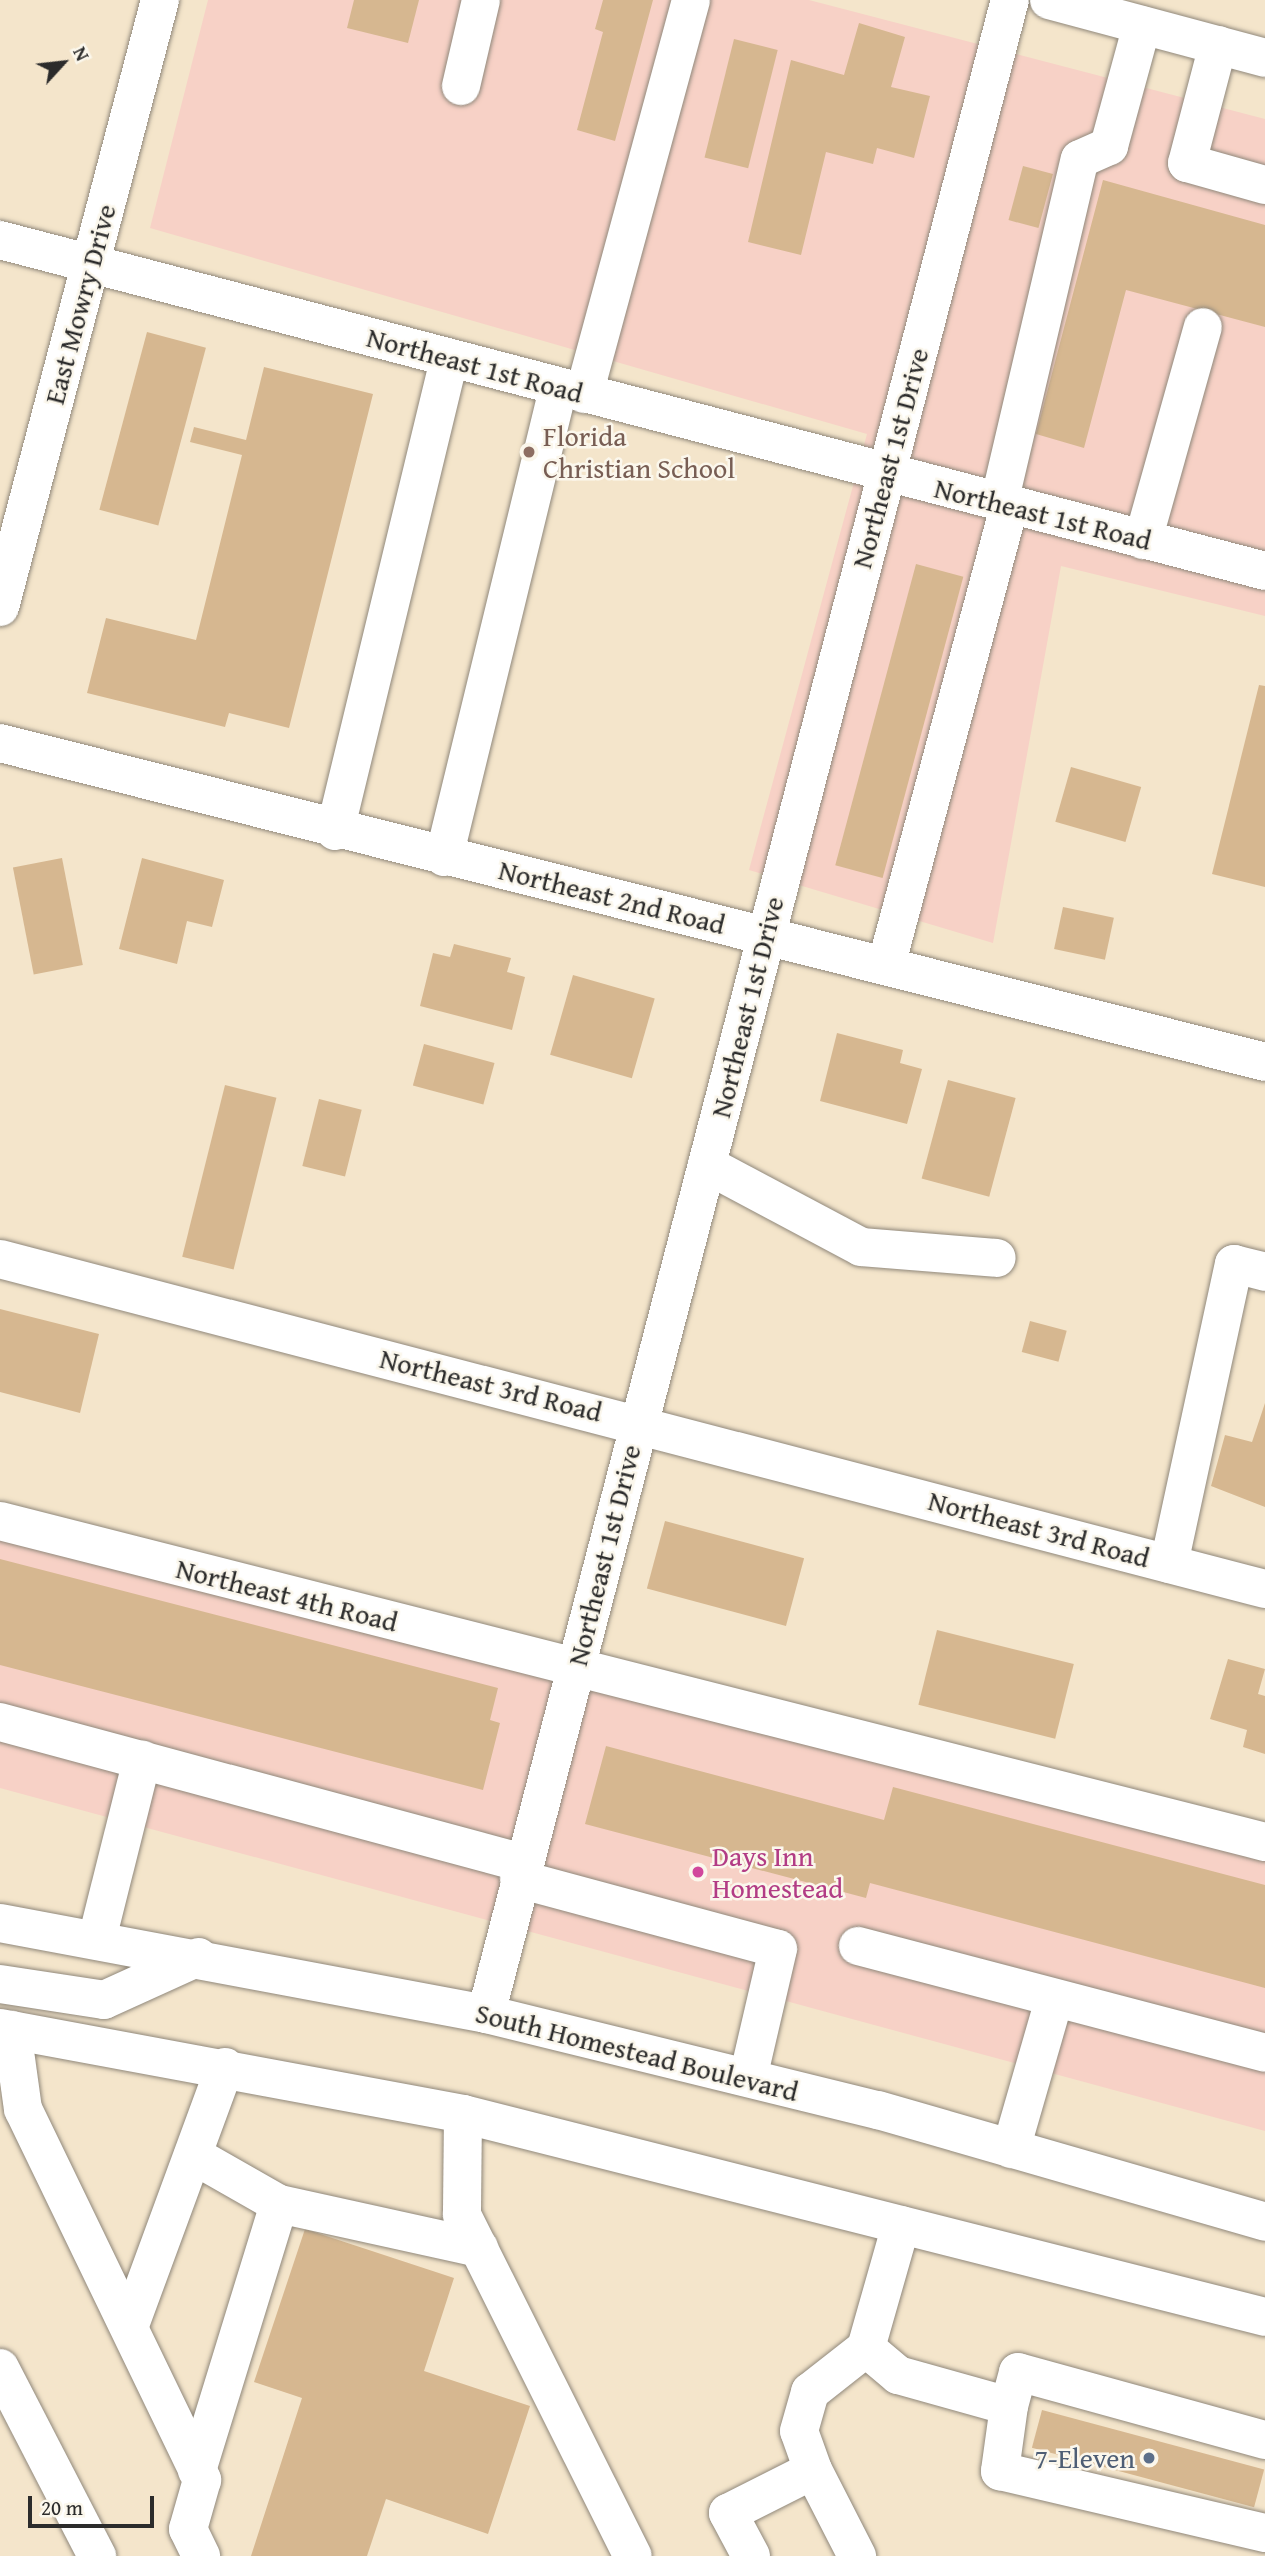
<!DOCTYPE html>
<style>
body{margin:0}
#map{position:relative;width:1265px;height:2556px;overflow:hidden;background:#f4e5cb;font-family:"Gentium Book Plus",serif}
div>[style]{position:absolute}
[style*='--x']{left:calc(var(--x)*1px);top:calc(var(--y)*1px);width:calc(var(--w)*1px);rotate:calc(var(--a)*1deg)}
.built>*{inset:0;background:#f7d1c6}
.building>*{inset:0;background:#d6b790;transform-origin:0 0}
.roads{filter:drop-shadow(0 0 2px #90887b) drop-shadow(0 0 2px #90887b)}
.minor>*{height:38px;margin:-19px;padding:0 19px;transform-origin:19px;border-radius:19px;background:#fff}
.highway>*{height:38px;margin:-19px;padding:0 19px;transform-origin:19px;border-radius:19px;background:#fff}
.dots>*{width:19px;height:19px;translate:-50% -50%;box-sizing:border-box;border:4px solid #fbf7ec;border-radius:50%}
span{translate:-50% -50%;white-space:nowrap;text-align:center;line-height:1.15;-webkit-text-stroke:5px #fbf7ec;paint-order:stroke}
.street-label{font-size:28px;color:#2b2b2b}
.education-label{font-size:28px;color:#785e54}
.left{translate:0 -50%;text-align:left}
.hotel-label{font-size:28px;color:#b23c85}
.service-label{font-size:28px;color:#4e5e75}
.right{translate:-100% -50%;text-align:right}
.north{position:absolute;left:28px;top:28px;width:70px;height:70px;-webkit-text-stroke:5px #fbf7ec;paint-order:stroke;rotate:63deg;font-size:19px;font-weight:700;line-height:28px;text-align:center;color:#2b2b2b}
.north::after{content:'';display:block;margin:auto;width:24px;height:32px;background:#2b2b2b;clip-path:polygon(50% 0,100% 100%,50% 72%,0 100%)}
.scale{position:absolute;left:28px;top:2496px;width:126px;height:32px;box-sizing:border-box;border:4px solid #2b2b2b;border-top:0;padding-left:9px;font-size:21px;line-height:24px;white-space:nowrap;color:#2b2b2b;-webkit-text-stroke:5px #fbf7ec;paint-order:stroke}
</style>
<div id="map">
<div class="built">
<i style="clip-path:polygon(208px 0,809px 0,1265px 119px,1265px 616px,1061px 566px,993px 943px,749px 870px,867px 434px,150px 228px)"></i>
<i style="clip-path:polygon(0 1537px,1265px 1861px,1265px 2131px,0 1788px)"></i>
</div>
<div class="building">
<i style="clip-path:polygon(354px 0,419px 0,408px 43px,347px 28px)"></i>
<i style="clip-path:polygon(603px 0,653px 0,615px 141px,577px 130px,603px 32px,595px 29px)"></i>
<i style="clip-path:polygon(859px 23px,905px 37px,891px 87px,930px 96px,914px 158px,877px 148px,873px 164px,826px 152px,801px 255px,748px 242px,791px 60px,844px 75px)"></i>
<i style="left:734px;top:39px;width:45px;height:122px;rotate:14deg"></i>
<i style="left:1023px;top:166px;width:31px;height:56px;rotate:15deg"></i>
<i style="clip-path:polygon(1103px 180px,1265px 225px,1265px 327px,1126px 290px,1084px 448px,1036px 434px)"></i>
<i style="left:147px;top:332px;width:61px;height:184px;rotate:15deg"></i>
<i style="clip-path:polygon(264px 367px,373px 394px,289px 728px,229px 713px,225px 727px,87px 693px,106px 618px,196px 640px,242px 455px,190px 442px,194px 427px,246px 440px)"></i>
<i style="left:916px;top:564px;width:49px;height:312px;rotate:15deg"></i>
<i style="clip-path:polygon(1259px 685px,1265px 686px,1265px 887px,1212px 874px)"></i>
<i style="left:1071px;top:767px;width:73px;height:57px;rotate:16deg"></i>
<i style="left:62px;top:858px;width:109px;height:50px;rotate:79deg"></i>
<i style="clip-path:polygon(142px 858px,224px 880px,212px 927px,187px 921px,177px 964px,119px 949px)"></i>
<i style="left:1063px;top:907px;width:52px;height:43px;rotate:12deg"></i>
<i style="clip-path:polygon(454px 944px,511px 958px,507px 972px,525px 977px,512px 1030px,420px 1006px,433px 953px,450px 957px)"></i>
<i style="left:573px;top:975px;width:85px;height:83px;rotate:16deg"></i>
<i style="clip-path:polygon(837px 1033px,903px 1050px,900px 1063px,922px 1069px,907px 1124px,820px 1101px)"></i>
<i style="left:424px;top:1044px;width:73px;height:43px;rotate:15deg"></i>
<i style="left:948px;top:1080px;width:70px;height:102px;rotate:15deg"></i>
<i style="left:225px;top:1085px;width:53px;height:177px;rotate:14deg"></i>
<i style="left:319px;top:1099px;width:44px;height:69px;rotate:14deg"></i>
<i style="clip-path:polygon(0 1309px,99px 1334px,80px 1413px,0 1392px)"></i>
<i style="left:1030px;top:1321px;width:38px;height:32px;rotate:15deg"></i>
<i style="clip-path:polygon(1265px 1403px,1265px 1507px,1211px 1486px,1225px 1435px,1252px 1442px)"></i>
<i style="left:665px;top:1521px;width:144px;height:70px;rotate:15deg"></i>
<i style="clip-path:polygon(0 1559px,498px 1688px,490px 1720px,500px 1723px,483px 1790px,0 1665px)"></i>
<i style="left:937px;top:1630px;width:141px;height:77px;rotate:14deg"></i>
<i style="clip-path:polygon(1228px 1659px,1265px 1669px,1258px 1694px,1265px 1696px,1265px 1754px,1243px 1747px,1247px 1730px,1210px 1719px)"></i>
<i style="clip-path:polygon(606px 1746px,884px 1820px,893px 1787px,1265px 1885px,1265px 1988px,870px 1883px,866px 1898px,585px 1824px)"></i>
<i style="clip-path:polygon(305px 2229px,454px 2278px,424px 2371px,530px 2406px,488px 2534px,386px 2499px,367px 2556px,251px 2556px,302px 2398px,254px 2382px)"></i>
<i style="left:1042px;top:2410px;width:230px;height:39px;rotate:15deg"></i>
</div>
<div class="roads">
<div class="minor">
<i style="--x:1049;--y:0;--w:224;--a:15"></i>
<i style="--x:1218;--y:45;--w:122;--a:104.7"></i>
<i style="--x:1187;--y:163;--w:81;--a:15.8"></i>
<i style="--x:461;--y:86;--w:88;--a:-76.9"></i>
<i style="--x:0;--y:240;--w:1308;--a:14.66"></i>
<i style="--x:584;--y:394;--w:408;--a:-74.8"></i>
<i style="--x:999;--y:503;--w:353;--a:-76.8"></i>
<i style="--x:1080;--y:159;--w:32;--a:-24"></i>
<i style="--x:1109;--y:146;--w:125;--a:-74.7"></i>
<i style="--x:1143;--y:540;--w:221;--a:-74.3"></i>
<i style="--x:0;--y:607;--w:628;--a:-75.23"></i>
<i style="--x:0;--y:743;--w:1305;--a:14.15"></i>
<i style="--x:335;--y:831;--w:487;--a:-76.4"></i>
<i style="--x:444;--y:857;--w:484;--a:-76.3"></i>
<i style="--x:886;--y:966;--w:476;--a:-75"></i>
<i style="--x:707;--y:1165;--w:174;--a:28"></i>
<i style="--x:861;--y:1247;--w:136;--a:4.6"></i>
<i style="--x:0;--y:1259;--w:1307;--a:14.62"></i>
<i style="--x:0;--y:1521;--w:1305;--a:14.24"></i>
<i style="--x:1169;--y:1564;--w:307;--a:-77.8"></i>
<i style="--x:1234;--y:1264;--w:32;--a:14"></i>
<i style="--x:0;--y:1722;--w:542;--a:15.09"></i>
<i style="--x:519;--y:1879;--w:268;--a:15.1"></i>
<i style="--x:778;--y:1949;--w:132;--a:103.1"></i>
<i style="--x:97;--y:1939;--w:185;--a:-75.9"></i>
<i style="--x:858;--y:1946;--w:421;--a:14.7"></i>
<i style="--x:486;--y:2014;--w:2081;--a:-75.42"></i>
<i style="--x:12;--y:2030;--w:80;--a:82.1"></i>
<i style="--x:23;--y:2109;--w:412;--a:64.2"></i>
<i style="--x:202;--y:2480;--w:51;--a:105.9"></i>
<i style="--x:188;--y:2529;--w:30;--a:64"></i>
<i style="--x:463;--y:2114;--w:101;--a:90.6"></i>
<i style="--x:462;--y:2215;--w:381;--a:63.4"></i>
<i style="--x:1011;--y:2149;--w:155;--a:-73.9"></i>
<i style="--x:193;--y:2155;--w:99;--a:29.7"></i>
<i style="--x:279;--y:2204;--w:279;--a:107.1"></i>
<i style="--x:279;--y:2204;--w:205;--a:12.4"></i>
<i style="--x:901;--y:2225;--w:128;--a:105.9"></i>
<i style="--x:866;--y:2348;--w:42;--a:40.2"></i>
<i style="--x:898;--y:2375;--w:115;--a:15.6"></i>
<i style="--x:1009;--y:2406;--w:66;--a:97.9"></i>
<i style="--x:1000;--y:2471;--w:272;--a:13.2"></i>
<i style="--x:130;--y:2325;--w:275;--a:-69.8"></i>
<i style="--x:0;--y:2368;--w:212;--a:62.7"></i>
<i style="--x:1009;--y:2406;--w:35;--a:-75"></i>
<i style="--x:1018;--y:2372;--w:256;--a:15.4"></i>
<i style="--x:813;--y:2470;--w:41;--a:-109.7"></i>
<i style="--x:799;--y:2431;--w:41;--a:-74.2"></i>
<i style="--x:810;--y:2392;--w:71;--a:-38.2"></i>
<i style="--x:751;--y:2556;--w:49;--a:-118.1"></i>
<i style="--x:728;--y:2513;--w:95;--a:-26.8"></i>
<i style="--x:813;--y:2470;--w:97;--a:62.9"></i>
</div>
<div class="highway">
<i style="--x:0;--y:1923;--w:494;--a:10.6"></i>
<i style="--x:486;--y:2014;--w:404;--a:13.8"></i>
<i style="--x:878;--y:2110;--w:403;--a:16.1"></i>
<i style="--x:0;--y:1984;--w:105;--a:8.7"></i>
<i style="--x:104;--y:2000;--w:104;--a:-24.4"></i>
<i style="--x:0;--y:2028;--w:471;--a:10.5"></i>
<i style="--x:463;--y:2114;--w:827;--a:14.2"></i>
</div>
</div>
<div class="dots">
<i style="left:529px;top:452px;background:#8d6e63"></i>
<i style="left:698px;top:1872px;background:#d1479c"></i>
<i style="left:1149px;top:2458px;background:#5c6f8a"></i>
</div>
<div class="street-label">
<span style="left:80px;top:304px;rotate:-75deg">East Mowry Drive</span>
<span style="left:475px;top:365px;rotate:15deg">Northeast 1st Road</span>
<span style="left:890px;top:458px;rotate:-75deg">Northeast 1st Drive</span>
<span style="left:1043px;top:514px;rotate:14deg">Northeast 1st Road</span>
<span style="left:612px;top:897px;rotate:14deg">Northeast 2nd Road</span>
<span style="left:747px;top:1007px;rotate:-76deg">Northeast 1st Drive</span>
<span style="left:491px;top:1385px;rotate:14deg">Northeast 3rd Road</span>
<span style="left:1039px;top:1529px;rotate:15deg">Northeast 3rd Road</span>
<span style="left:604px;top:1555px;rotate:-76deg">Northeast 1st Drive</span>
<span style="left:287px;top:1595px;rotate:14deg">Northeast 4th Road</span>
<span style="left:637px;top:2052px;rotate:14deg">South Homestead Boulevard</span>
</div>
<div class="education-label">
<span class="left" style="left:543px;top:452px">Florida<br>Christian School</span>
</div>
<div class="hotel-label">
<span class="left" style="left:712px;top:1872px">Days Inn<br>Homestead</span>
</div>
<div class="service-label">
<span class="right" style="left:1135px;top:2458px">7-Eleven</span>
</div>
<div class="north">N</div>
<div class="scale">20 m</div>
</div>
